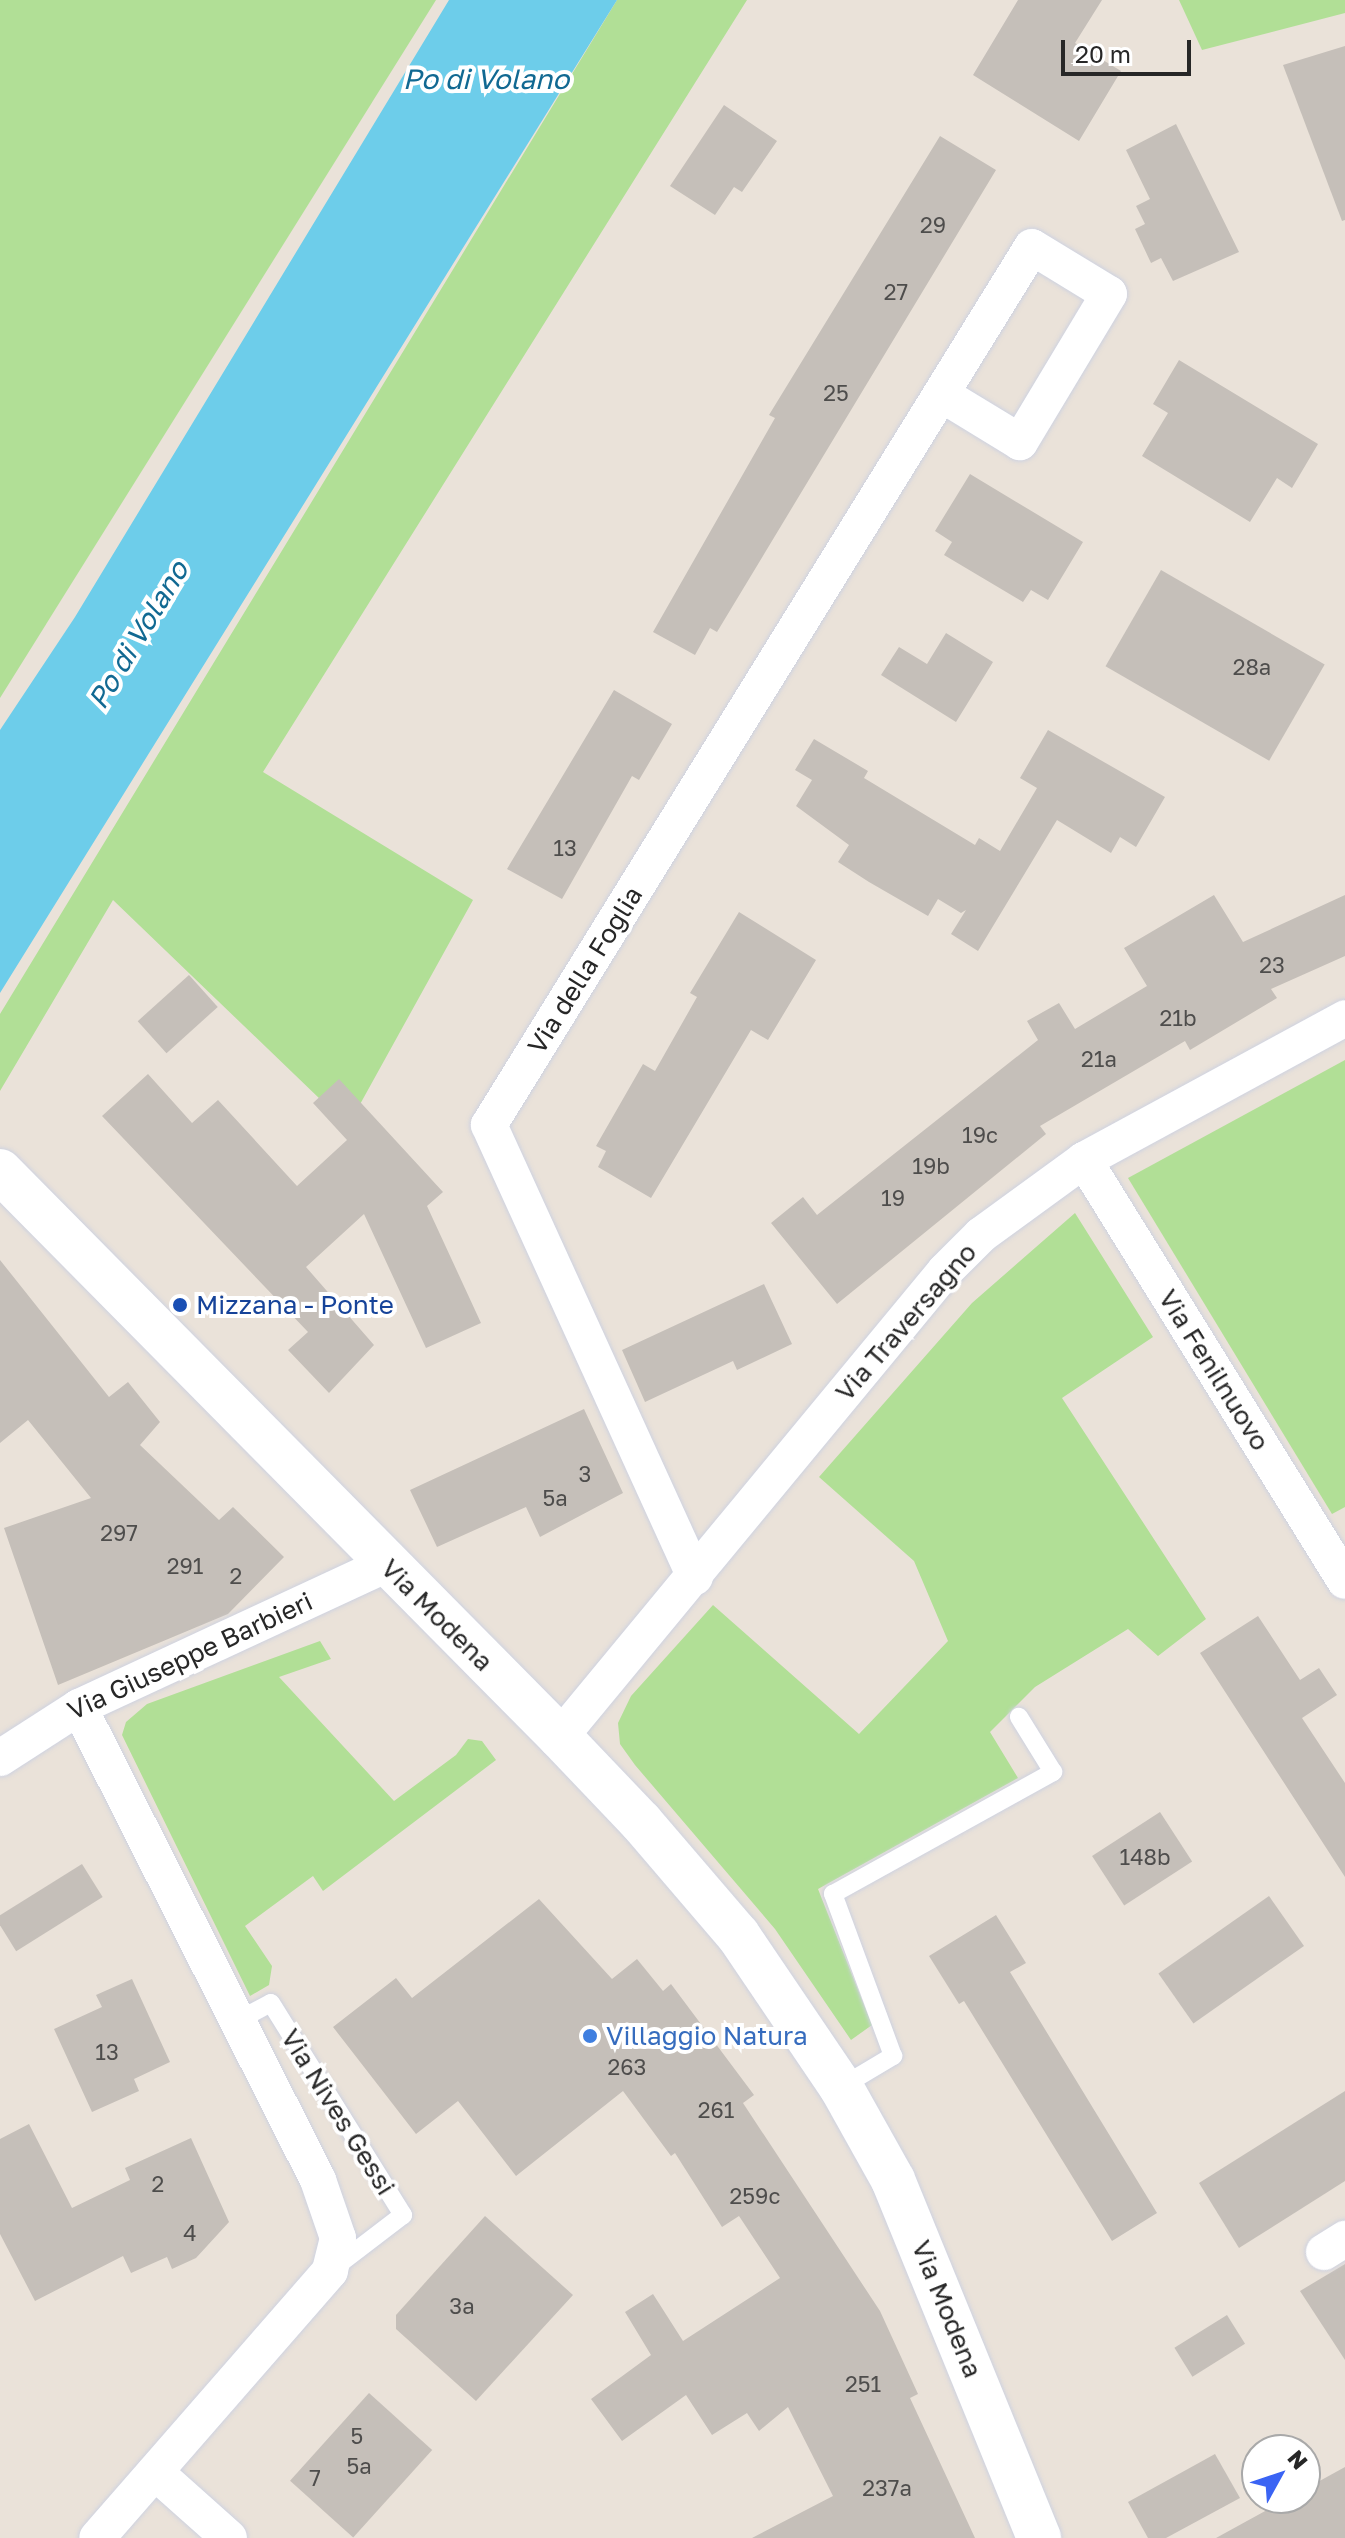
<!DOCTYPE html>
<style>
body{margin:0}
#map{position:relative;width:1345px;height:2538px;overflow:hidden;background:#eae2d9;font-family:"Golos Text",sans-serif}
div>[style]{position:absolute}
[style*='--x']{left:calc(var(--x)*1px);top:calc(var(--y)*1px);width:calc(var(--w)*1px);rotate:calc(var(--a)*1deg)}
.green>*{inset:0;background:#b1df96}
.water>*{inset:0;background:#6dcdea}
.building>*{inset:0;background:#c5bfb9;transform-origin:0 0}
.roads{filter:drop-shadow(0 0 2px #ced2e0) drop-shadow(0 0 2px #ced2e0)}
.lane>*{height:18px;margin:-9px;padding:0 9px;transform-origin:9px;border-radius:9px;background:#fff}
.street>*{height:36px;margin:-18px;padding:0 18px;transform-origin:18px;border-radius:18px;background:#fff}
.secondary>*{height:44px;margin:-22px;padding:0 22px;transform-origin:22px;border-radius:22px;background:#fff}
.dots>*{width:22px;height:22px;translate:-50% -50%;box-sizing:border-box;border:4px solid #fff;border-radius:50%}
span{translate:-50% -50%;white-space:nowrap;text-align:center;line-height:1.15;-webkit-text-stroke:8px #fff;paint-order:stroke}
.number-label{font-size:22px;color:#4e4d4c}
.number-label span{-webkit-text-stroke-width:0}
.street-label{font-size:26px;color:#272727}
.transit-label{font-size:26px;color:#164399}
.left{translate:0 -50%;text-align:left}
.shop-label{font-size:26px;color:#366cbe}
.water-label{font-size:28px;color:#116992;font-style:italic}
.north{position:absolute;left:1241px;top:2434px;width:80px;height:80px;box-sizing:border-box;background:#fff;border:2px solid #a9a9a9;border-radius:50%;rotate:50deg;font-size:22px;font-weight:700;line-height:32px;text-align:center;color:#272727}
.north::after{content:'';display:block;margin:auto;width:28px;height:36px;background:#3b64f4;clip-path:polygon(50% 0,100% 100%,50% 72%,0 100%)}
.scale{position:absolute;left:1061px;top:40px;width:130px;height:36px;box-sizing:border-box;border:4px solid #272727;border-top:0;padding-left:10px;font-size:24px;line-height:28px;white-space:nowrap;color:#272727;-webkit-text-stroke:6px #fff;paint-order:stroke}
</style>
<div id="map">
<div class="green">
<i style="clip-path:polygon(0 0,436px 0,0 698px)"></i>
<i style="clip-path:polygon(617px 0,747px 0,263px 772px,473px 900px,348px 1126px,113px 900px,0 1091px,0 1014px)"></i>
<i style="clip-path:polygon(1179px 0,1345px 0,1345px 13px,1202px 50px)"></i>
<i style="clip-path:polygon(1345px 1060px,1345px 1507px,1332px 1514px,1128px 1178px)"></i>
<i style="clip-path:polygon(1075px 1213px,1153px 1337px,1062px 1398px,1206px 1619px,1158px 1656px,1128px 1629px,1035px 1687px,990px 1732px,1018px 1778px,818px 1889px,872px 2025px,851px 2040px,775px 1929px,635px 1765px,620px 1744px,618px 1723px,631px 1696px,713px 1605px,859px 1734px,948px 1641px,914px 1561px,819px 1477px,972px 1303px)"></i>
<i style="clip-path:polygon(320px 1641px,331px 1659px,279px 1677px,394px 1801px,456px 1755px,468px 1739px,482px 1741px,496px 1760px,323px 1891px,313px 1876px,245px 1926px,272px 1966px,269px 1985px,250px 1996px,122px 1735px,126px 1722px,147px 1704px)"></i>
</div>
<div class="water">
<i style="clip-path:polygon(449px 0,617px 0,0 993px,0 730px,75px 617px)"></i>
</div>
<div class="building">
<i style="clip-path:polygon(1018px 0,1102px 0,1075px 43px,1121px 71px,1079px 141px,973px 75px)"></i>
<i style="clip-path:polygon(1345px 46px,1345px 220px,1342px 221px,1283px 65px)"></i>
<i style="clip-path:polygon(724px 105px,777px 141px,742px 192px,734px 187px,715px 215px,670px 186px)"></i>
<i style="clip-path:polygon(1176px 124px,1239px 252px,1173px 281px,1161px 258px,1151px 263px,1135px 229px,1145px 224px,1136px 206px,1150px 199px,1126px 150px)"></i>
<i style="clip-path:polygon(940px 136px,996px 170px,717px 632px,710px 628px,695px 655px,653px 632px,775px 418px,769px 415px)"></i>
<i style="clip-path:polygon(1179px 360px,1318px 444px,1292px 488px,1277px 478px,1250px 522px,1142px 456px,1168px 413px,1153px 404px)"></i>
<i style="clip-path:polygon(970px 474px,1083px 542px,1048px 600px,1031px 590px,1023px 602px,944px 555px,952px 542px,935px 531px)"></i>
<i style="left:1161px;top:570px;width:189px;height:111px;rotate:30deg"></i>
<i style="clip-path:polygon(946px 633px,993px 662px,956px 722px,881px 675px,899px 647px,927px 664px)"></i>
<i style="clip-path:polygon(614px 690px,672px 724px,639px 780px,632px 776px,562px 899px,507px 869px)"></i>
<i style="clip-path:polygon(1048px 730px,1165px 797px,1136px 847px,1120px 837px,1111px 853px,1057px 820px,978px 951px,951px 934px,966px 910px,961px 913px,938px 899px,928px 916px,869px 882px,838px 862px,849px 845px,796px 806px,812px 780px,795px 770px,814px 739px,868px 771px,864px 778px,975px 845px,979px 838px,1000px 851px,1037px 788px,1020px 778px)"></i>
<i style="clip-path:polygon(1214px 895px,1243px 942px,1345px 895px,1345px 956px,1271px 989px,1277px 998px,1190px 1050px,1185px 1041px,1040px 1126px,1046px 1134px,837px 1304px,771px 1223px,803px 1197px,817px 1215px,1038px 1040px,1027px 1021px,1059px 1003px,1075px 1029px,1147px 986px,1124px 948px)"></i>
<i style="clip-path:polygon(739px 912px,816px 960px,768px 1040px,751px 1030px,651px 1198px,598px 1167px,606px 1151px,596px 1146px,643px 1064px,655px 1071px,697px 997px,690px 993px)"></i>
<i style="left:189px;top:975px;width:43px;height:69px;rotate:48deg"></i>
<i style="clip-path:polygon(148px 1074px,192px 1123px,218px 1100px,297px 1186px,347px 1140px,313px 1103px,339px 1079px,443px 1192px,427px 1206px,481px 1323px,426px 1348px,364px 1214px,306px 1267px,374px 1345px,329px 1393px,288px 1350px,308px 1332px,102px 1116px)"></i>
<i style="clip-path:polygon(0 1260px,109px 1397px,128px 1382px,160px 1422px,140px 1445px,219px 1520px,233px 1507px,284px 1557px,228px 1614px,58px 1685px,4px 1528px,91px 1498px,28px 1420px,0 1443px)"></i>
<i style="clip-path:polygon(764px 1284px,792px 1344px,737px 1370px,733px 1361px,645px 1402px,622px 1350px)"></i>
<i style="clip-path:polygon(584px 1409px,623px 1493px,540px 1537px,526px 1507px,437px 1547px,410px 1490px)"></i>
<i style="clip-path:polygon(1258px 1616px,1300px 1680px,1319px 1668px,1337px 1695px,1302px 1718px,1345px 1783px,1345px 1877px,1200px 1653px)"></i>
<i style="left:1160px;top:1812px;width:59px;height:81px;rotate:57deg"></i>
<i style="left:82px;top:1864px;width:39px;height:102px;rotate:58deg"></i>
<i style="left:1269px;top:1896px;width:61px;height:135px;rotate:55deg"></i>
<i style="clip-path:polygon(539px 1899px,612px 1979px,637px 1959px,663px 1991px,671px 1984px,754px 2095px,743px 2103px,880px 2311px,918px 2394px,910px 2398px,975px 2538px,752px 2538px,833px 2496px,788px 2407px,759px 2431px,747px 2413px,712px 2435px,686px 2395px,622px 2441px,591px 2399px,651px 2355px,625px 2312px,653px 2294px,683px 2341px,780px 2278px,739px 2216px,722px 2227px,675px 2153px,671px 2156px,623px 2091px,516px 2176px,458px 2101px,416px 2134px,333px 2027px,396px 1978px,412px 1998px)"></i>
<i style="clip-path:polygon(996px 1915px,1026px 1963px,1010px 1972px,1157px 2213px,1112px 2241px,964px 2001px,959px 2004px,929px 1956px)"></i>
<i style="clip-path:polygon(132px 1979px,170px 2062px,134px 2079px,139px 2091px,92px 2112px,54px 2029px,102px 2007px,96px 1995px)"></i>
<i style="clip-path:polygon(1345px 2091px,1345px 2181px,1239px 2248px,1199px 2183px)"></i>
<i style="clip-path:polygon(29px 2124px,72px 2208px,130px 2180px,125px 2168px,191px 2138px,229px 2222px,196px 2258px,172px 2269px,167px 2257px,131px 2273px,123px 2256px,35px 2301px,0 2234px,0 2139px)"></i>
<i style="clip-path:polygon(485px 2216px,573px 2295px,476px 2401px,396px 2329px,396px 2315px)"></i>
<i style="clip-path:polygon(1345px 2264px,1345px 2360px,1300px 2291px)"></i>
<i style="left:1227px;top:2315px;width:34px;height:62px;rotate:58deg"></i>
<i style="left:369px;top:2393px;width:85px;height:118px;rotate:42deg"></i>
<i style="clip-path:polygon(1215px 2454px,1240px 2498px,1166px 2538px,1148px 2538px,1128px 2502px)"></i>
<i style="clip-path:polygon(1345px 2467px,1345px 2538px,1216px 2538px,1289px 2498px,1305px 2498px,1305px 2489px)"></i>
</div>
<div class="roads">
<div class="lane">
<i style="--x:237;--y:2021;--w:38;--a:-28"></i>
<i style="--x:271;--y:2003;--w:250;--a:58.1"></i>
<i style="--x:403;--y:2215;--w:86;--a:142.6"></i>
<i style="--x:841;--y:2087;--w:61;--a:-30.8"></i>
<i style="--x:893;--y:2056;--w:173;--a:-110.3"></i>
<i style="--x:833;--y:1894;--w:252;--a:-29"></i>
<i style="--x:1053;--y:1772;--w:65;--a:-121.7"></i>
</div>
<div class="street">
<i style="--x:1084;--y:1160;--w:495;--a:58.2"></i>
<i style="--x:695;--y:1577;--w:497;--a:-114.5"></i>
<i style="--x:489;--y:1125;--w:1032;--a:-58.27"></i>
<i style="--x:1032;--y:247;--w:90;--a:31.4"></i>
<i style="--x:1109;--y:294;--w:173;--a:121"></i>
<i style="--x:1020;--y:442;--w:92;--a:-148.7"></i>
<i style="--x:79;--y:1707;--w:530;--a:63.19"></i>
<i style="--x:318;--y:2180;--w:61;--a:71"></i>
<i style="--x:338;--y:2238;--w:34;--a:104"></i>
<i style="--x:330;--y:2271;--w:354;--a:131.1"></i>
<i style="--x:560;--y:1737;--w:604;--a:-50.44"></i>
<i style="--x:945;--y:1271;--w:51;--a:-45"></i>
<i style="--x:981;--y:1235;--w:127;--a:-36.1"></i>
<i style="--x:1084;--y:1160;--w:297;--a:-28.5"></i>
<i style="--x:0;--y:1758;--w:94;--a:-32.8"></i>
<i style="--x:79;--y:1707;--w:340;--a:-24.9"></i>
<i style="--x:1324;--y:2252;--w:25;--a:-32"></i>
<i style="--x:155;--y:2472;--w:99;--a:41.7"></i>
</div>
<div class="secondary">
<i style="--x:0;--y:1171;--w:796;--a:45.31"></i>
<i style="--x:560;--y:1737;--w:117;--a:46.4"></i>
<i style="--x:641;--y:1822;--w:149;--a:49.4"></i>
<i style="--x:738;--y:1935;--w:184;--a:55.9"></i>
<i style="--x:841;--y:2087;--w:107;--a:60.8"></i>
<i style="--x:893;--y:2180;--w:387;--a:67.8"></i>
</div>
</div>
<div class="dots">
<i style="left:180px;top:1305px;background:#1a4fb4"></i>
<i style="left:590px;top:2036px;background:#3f7fe0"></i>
</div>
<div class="number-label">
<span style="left:933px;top:225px">29</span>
<span style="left:896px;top:292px">27</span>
<span style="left:836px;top:393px">25</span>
<span style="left:1252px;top:667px">28a</span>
<span style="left:565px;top:848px">13</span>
<span style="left:1272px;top:965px">23</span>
<span style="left:1178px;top:1018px">21b</span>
<span style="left:1099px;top:1059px">21a</span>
<span style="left:980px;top:1135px">19c</span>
<span style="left:931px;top:1166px">19b</span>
<span style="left:893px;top:1198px">19</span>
<span style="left:585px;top:1474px">3</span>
<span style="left:555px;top:1498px">5a</span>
<span style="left:119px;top:1533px">297</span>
<span style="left:185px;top:1566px">291</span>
<span style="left:236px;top:1576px">2</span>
<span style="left:1145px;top:1857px">148b</span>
<span style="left:107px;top:2052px">13</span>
<span style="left:627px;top:2067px">263</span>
<span style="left:716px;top:2110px">261</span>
<span style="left:158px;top:2184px">2</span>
<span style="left:755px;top:2196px">259c</span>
<span style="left:190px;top:2233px">4</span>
<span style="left:462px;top:2306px">3a</span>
<span style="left:863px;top:2384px">251</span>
<span style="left:357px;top:2436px">5</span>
<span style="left:359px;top:2466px">5a</span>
<span style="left:315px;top:2478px">7</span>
<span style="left:887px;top:2488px">237a</span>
</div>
<div class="street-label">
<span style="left:585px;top:970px;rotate:-58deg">Via della Foglia</span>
<span style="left:906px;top:1322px;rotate:-49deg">Via Traversagno</span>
<span style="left:1214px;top:1370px;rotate:58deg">Via Fenilnuovo</span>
<span style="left:437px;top:1615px;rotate:45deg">Via Modena</span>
<span style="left:190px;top:1656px;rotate:-25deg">Via Giuseppe Barbieri</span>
<span style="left:338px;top:2112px;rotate:58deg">Via Nives Gessi</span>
<span style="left:947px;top:2309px;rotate:68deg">Via Modena</span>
</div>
<div class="transit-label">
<span class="left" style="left:196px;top:1305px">Mizzana - Ponte</span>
</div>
<div class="shop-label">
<span class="left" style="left:606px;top:2036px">Villaggio Natura</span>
</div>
<div class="water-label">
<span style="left:486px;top:79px">Po di Volano</span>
<span style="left:138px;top:635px;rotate:-59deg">Po di Volano</span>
</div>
<div class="north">N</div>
<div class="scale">20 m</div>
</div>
